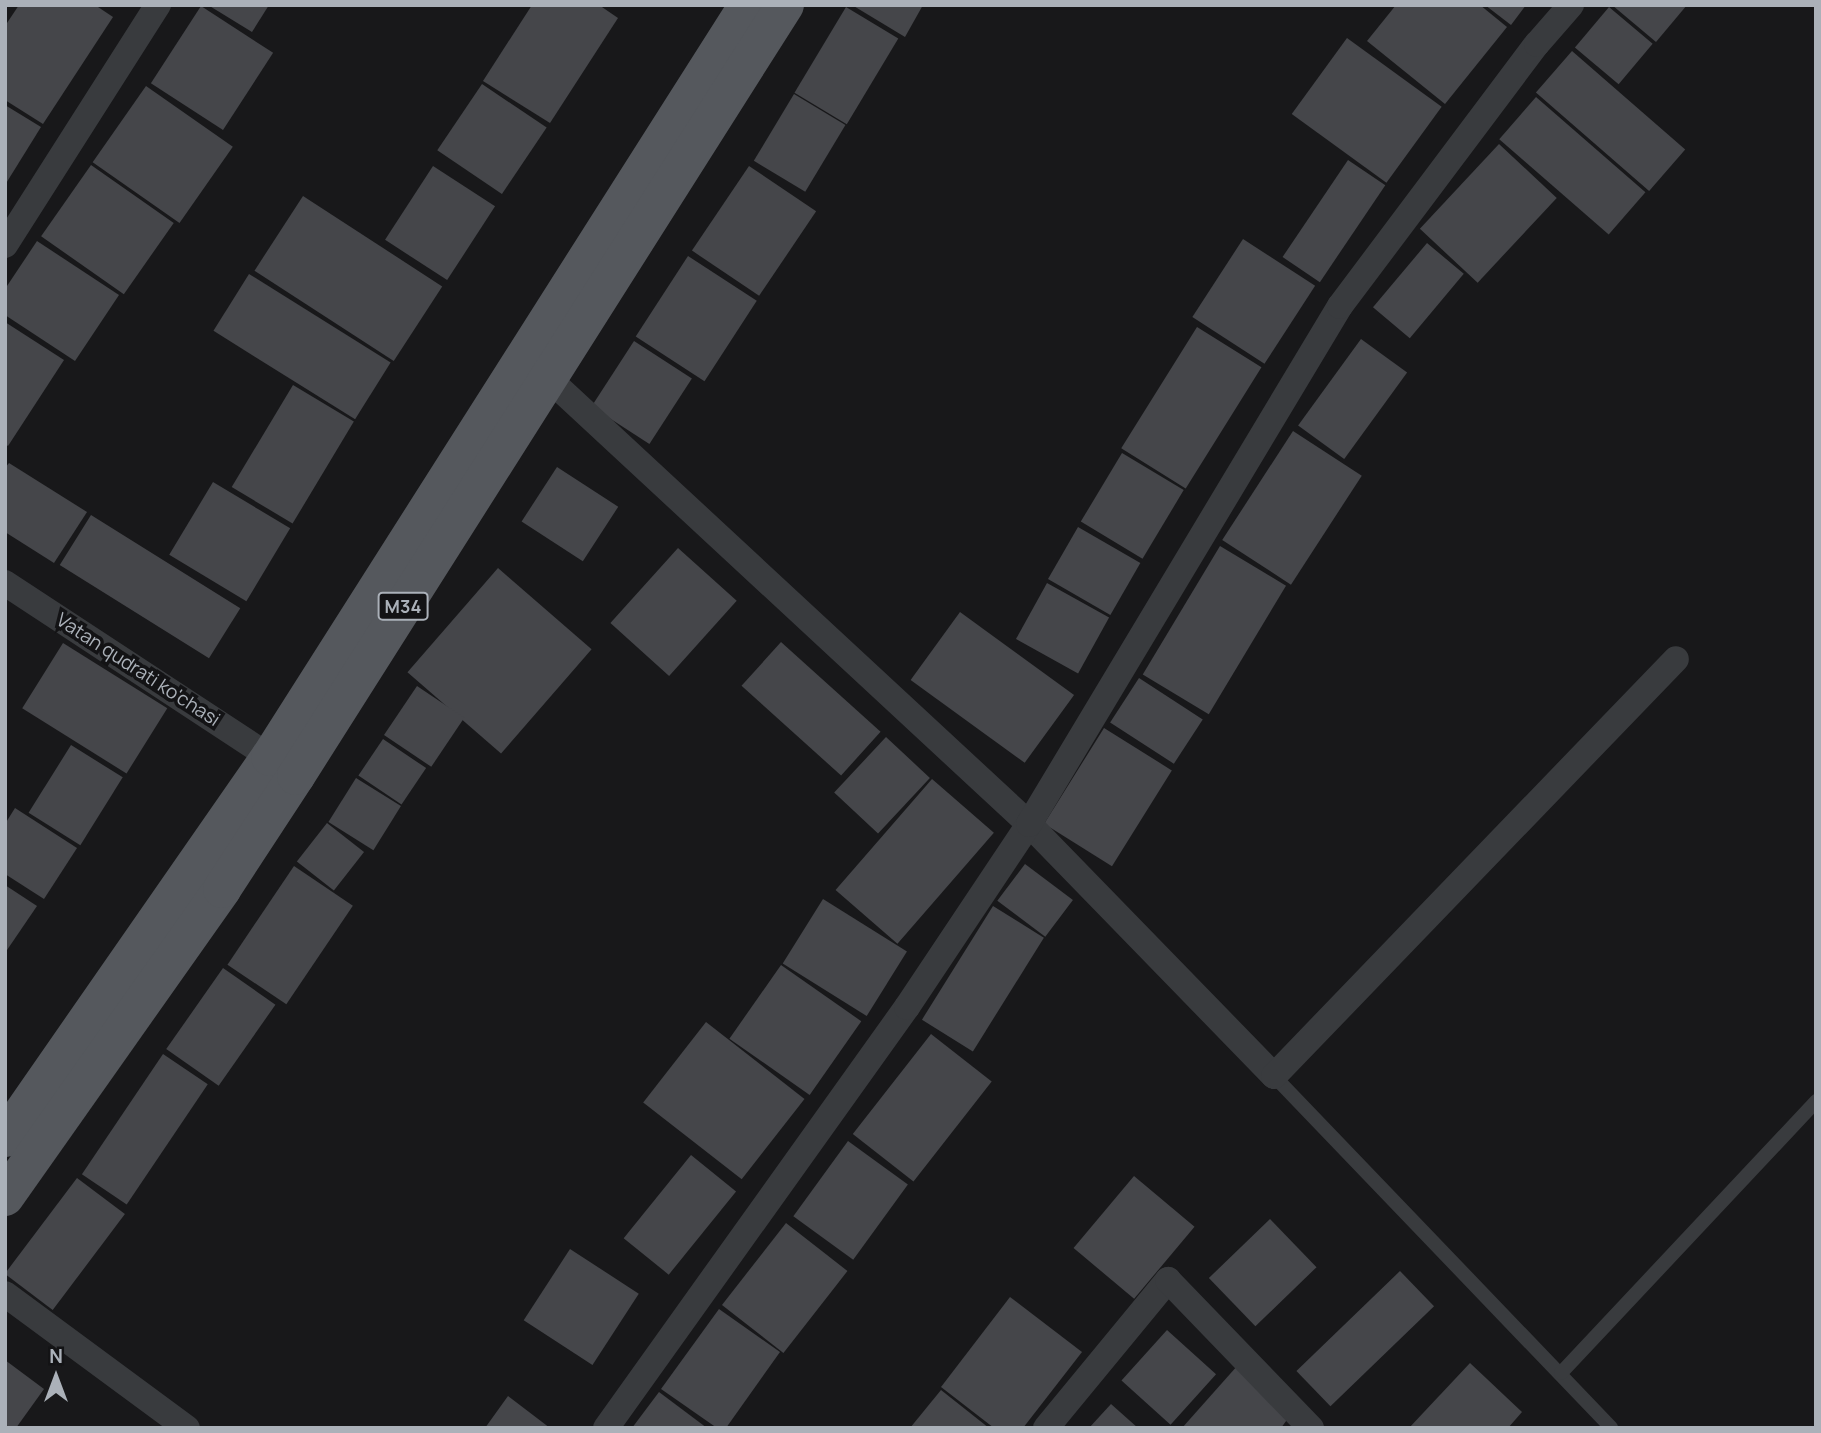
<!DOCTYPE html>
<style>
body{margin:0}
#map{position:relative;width:1821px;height:1433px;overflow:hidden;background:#18181a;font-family:Manrope,sans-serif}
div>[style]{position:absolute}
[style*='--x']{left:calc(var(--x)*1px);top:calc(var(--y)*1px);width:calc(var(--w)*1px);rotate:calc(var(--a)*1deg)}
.building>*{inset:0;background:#45464a;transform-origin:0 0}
.lane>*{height:14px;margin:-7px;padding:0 7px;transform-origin:7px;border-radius:7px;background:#393b3e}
.street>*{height:26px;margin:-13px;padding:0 13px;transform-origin:13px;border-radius:13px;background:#393b3e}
.primary>*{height:38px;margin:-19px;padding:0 19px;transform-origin:19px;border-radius:19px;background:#55585d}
span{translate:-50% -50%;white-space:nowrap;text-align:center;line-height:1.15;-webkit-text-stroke:7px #131315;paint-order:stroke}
.shield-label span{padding:2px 5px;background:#131315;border:2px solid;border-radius:5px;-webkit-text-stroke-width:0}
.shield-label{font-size:18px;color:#abb1b9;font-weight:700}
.street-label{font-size:19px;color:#abb1b9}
.frame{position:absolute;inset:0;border:7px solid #abb1b9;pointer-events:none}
.north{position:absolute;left:21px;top:1342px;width:70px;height:70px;-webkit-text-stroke:5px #131315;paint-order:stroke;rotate:0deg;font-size:19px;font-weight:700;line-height:28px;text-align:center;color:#abb1b9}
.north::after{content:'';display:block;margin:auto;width:24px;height:32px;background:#abb1b9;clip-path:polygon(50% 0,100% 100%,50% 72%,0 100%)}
</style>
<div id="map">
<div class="building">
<i style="clip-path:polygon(19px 5px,95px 5px,113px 17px,43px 124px,5px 100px,5px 26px)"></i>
<i style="clip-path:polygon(208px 5px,269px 5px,252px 32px)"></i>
<i style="clip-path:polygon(532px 5px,599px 5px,618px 18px,550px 123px,483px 81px)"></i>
<i style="clip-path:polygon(852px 5px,923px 5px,905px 37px)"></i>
<i style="clip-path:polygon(1396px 5px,1480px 5px,1507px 27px,1445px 104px,1367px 41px)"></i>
<i style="clip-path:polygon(1485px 5px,1526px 5px,1511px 25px)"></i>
<i style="clip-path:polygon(1612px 5px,1687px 5px,1656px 42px)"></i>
<i style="left:201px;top:6px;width:86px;height:92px;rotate:33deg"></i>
<i style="left:846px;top:7px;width:61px;height:100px;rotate:31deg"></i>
<i style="left:1609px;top:7px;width:57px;height:53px;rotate:40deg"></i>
<i style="left:1347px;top:38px;width:117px;height:94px;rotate:36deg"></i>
<i style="left:1572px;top:51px;width:150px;height:55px;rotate:41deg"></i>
<i style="left:482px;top:84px;width:78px;height:80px;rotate:34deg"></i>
<i style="left:146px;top:86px;width:106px;height:93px;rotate:35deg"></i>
<i style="left:794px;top:94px;width:60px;height:78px;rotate:31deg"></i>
<i style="left:1536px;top:97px;width:145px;height:56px;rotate:41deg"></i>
<i style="clip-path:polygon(5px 105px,41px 127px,5px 185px)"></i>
<i style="left:1499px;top:144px;width:79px;height:116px;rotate:43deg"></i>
<i style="left:1348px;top:160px;width:45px;height:117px;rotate:34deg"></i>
<i style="left:91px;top:165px;width:101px;height:87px;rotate:35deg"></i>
<i style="left:433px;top:166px;width:74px;height:88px;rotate:33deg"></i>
<i style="left:749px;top:166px;width:81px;height:102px;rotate:34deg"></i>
<i style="left:303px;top:196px;width:166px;height:89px;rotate:33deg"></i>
<i style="left:1243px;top:239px;width:86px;height:93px;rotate:33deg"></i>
<i style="clip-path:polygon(37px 241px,119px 295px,75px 361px,5px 315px,5px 289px)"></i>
<i style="left:1427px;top:243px;width:48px;height:84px;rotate:40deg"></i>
<i style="left:688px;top:256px;width:82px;height:96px;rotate:33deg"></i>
<i style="left:249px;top:274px;width:167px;height:67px;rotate:32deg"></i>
<i style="clip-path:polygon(5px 322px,64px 360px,8px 446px,5px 444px)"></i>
<i style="left:1197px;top:327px;width:76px;height:143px;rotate:32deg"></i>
<i style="left:1361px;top:339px;width:57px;height:107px;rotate:36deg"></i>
<i style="left:634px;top:341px;width:69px;height:78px;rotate:33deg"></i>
<i style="left:293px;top:385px;width:71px;height:119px;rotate:31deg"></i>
<i style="left:1293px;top:431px;width:82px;height:130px;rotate:33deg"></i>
<i style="left:1122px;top:453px;width:72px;height:80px;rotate:31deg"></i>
<i style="clip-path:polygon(9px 463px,87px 512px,54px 563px,5px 532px,5px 468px)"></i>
<i style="left:557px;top:467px;width:73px;height:65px;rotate:33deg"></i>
<i style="left:213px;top:482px;width:90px;height:85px;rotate:31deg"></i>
<i style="left:91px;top:515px;width:176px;height:59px;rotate:32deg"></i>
<i style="left:1078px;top:527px;width:72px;height:60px;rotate:30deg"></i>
<i style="left:1220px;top:546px;width:77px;height:150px;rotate:31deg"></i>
<i style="left:678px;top:548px;width:79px;height:101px;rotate:42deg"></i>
<i style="left:498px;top:568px;width:124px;height:138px;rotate:41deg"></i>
<i style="left:1047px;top:583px;width:71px;height:64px;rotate:29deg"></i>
<i style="left:960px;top:612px;width:141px;height:84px;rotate:36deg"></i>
<i style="left:781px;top:642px;width:134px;height:59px;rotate:42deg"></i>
<i style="left:63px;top:643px;width:123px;height:77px;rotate:32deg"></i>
<i style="left:1139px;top:678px;width:76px;height:53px;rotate:33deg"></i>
<i style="left:417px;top:686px;width:57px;height:59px;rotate:34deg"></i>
<i style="left:1104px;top:728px;width:80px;height:113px;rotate:32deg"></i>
<i style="left:886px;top:737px;width:60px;height:76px;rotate:43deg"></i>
<i style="left:383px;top:739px;width:52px;height:44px;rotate:34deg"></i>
<i style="left:71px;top:745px;width:61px;height:80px;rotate:32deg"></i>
<i style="left:356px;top:778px;width:53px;height:52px;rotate:32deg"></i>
<i style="left:932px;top:779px;width:82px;height:147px;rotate:41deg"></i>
<i style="clip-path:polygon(15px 808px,77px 848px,44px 899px,5px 874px,5px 824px)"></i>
<i style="left:327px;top:823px;width:47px;height:49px;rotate:38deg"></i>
<i style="left:1025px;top:864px;width:60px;height:46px;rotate:37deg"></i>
<i style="left:294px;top:866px;width:71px;height:119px;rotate:34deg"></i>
<i style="clip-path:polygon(5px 885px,37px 906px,5px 953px)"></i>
<i style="left:823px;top:899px;width:99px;height:76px;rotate:32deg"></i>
<i style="left:993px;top:906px;width:60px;height:134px;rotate:32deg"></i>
<i style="left:781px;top:965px;width:98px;height:90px;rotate:35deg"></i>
<i style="left:223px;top:968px;width:64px;height:99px;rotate:35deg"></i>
<i style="left:706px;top:1022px;width:125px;height:102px;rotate:38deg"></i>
<i style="left:931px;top:1034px;width:77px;height:127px;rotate:38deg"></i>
<i style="left:163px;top:1054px;width:54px;height:145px;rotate:34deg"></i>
<i style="left:848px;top:1141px;width:74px;height:93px;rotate:36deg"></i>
<i style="left:691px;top:1155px;width:58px;height:107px;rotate:39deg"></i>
<i style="left:1134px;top:1176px;width:79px;height:94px;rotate:40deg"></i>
<i style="left:77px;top:1178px;width:60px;height:120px;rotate:37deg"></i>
<i style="left:1270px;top:1219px;width:67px;height:85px;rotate:46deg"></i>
<i style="left:786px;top:1223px;width:78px;height:104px;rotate:38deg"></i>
<i style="left:570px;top:1249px;width:82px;height:85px;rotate:33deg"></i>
<i style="left:1400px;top:1271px;width:49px;height:144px;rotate:46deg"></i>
<i style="clip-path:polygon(1010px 1297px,1082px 1352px,1023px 1428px,994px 1428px,941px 1387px)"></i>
<i style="clip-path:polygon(719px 1309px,780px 1352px,726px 1428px,717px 1428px,661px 1389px)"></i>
<i style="left:1167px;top:1330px;width:66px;height:68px;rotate:42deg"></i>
<i style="clip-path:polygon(5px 1360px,44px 1389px,16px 1428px,5px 1428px)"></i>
<i style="clip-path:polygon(1470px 1363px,1522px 1412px,1508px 1428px,1409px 1428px)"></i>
<i style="clip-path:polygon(1238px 1365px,1289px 1417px,1281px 1428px,1182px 1428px)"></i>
<i style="clip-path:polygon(941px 1390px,989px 1428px,910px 1428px)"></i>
<i style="clip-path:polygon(659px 1392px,707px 1428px,632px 1428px)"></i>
<i style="clip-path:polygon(508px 1396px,550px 1428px,485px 1428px)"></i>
<i style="clip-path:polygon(1111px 1404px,1138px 1428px,1089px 1428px)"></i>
</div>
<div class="lane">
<i style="--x:1274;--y:1076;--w:487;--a:46.2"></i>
<i style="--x:1561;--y:1373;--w:373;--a:-46.8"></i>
</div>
<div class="street">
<i style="--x:5;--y:245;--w:285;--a:-57.5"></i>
<i style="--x:547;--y:377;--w:657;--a:42.84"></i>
<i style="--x:1029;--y:824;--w:351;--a:45.8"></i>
<i style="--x:1274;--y:1076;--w:579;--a:-46.05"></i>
<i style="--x:5;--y:583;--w:317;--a:33.3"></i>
<i style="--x:5;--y:1294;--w:226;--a:36.4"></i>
<i style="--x:606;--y:1428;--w:518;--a:-54.44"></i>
<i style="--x:907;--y:1007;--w:220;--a:-56.3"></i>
<i style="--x:1029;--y:824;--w:604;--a:-59.02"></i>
<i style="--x:1340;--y:306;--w:328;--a:-53.1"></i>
<i style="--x:1537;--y:44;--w:52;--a:-48.9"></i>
<i style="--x:1046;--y:1428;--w:192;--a:-50.5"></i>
<i style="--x:1168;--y:1280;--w:206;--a:46"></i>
</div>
<div class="primary">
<i style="--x:5;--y:1138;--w:464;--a:-55.2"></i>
<i style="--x:270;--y:757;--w:891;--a:-57.56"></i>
<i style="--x:5;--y:1197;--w:377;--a:-54.8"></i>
<i style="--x:222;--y:889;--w:135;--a:-56.8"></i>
<i style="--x:296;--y:776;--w:913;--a:-57.62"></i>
</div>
<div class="shield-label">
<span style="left:403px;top:606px">M34</span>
</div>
<div class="street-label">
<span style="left:138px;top:670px;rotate:33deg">Vatan qudrati ko'chasi</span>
</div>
<div class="frame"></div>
<div class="north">N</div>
</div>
